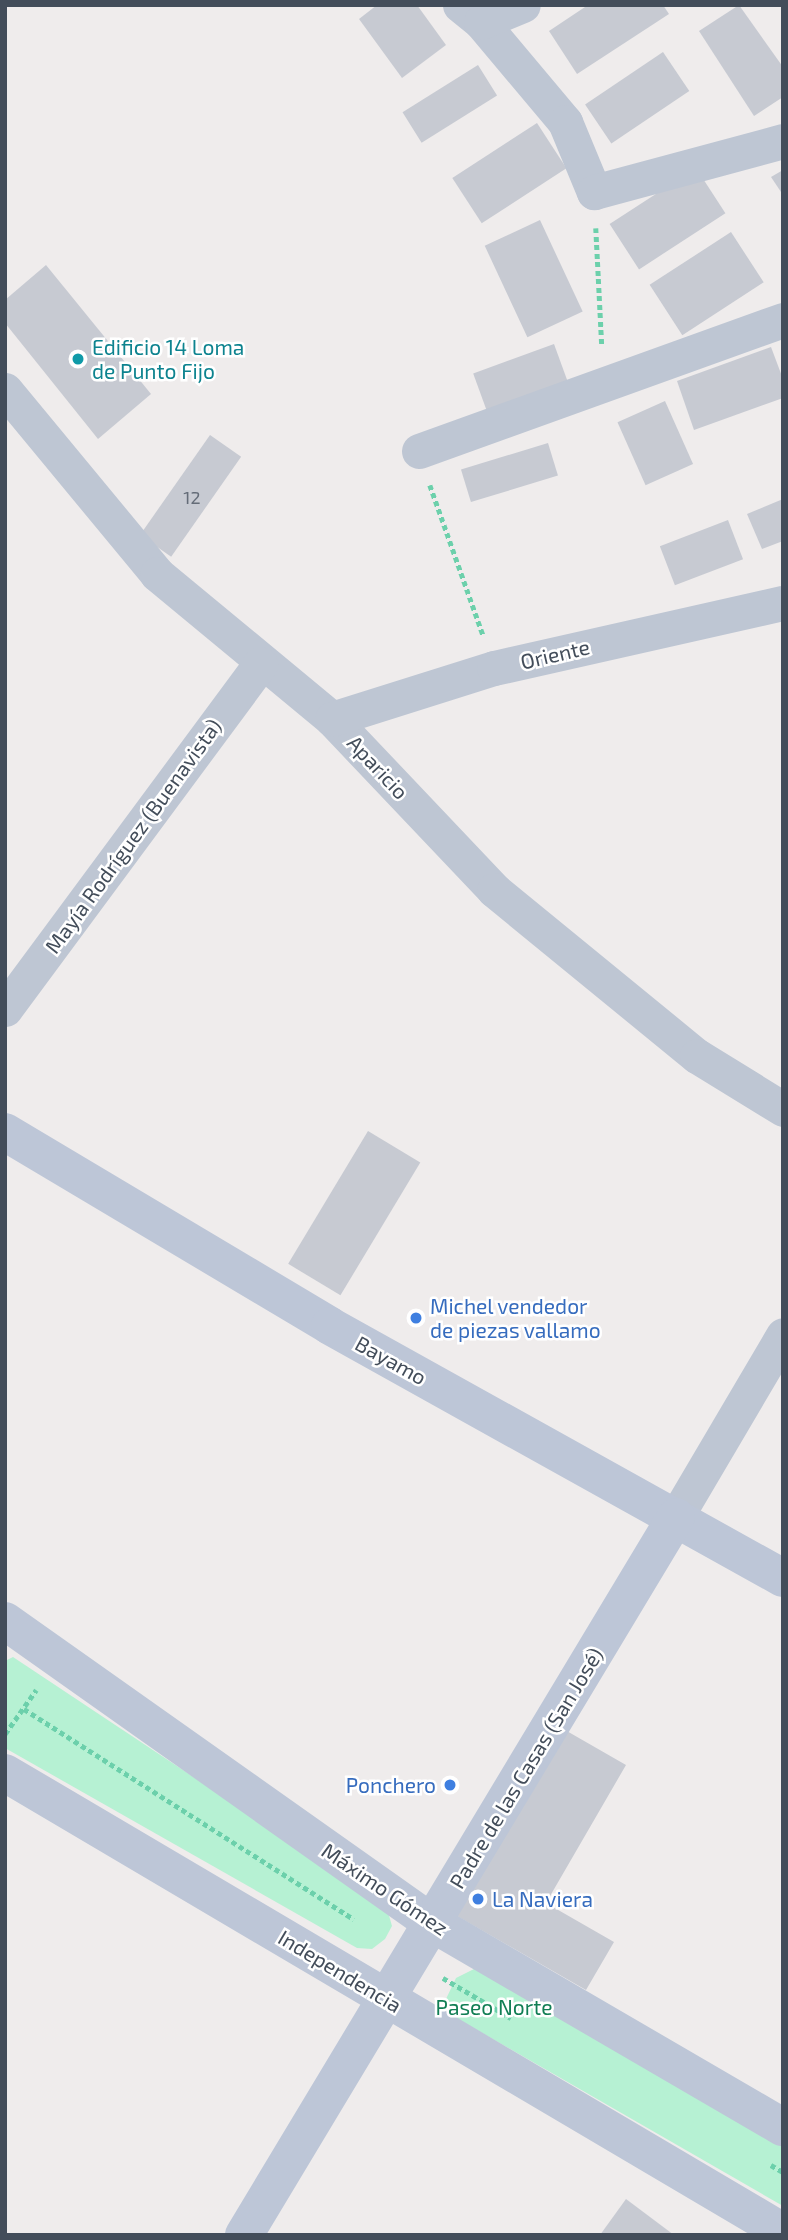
<!DOCTYPE html>
<meta charset="utf-8">
<style>
body{margin:0}
#map{position:relative;width:788px;height:2240px;overflow:hidden;background:#efecec;font-family:"Exo 2",sans-serif}
div>[style]{position:absolute}
[style*='--x']{left:calc(var(--x)*1px);top:calc(var(--y)*1px);width:calc(var(--w)*1px);rotate:calc(var(--a)*1deg)}
.green>*{inset:0;background:#b6f1d3}
.building>*{inset:0;background:#c7cad2;transform-origin:0 0}
.path>*{height:4.5px;margin-top:-2.25px;transform-origin:0;background:repeating-linear-gradient(90deg,#6cd0ab 0 5px,transparent 0 8.5px)}
.street>*{height:35px;margin:-17.5px;padding:0 17.5px;transform-origin:17.5px;border-radius:17.5px;background:#bec6d3}
.secondary>*{height:38px;margin:-19px;padding:0 19px;transform-origin:19px;border-radius:19px;background:#bdc6d7}
.dots>*{width:19px;height:19px;translate:-50% -50%;box-sizing:border-box;border:4px solid #fff;border-radius:50%}
span{translate:-50% -50%;white-space:nowrap;text-align:center;line-height:1.15;-webkit-text-stroke:5px #fff;paint-order:stroke}
.number-label{font-size:18px;color:#646c78}
.number-label span{-webkit-text-stroke-width:0}
.culture-label{font-size:21px;color:#0d838f}
.left{translate:0 -50%;text-align:left}
.street-label{font-size:21px;color:#434d5a}
.shop-label{font-size:21px;color:#366cbe}
.right{translate:-100% -50%;text-align:right}
.park-label{font-size:21px;color:#117e54}
.frame{position:absolute;inset:0;border:7px solid #434d5a;pointer-events:none}
</style>
<div id="map">
<div class="green">
<i style="clip-path:polygon(13px 1657px,386px 1905px,392px 1926px,385px 1939px,372px 1949px,357px 1948px,5px 1748px,5px 1661px)"></i>
<i style="clip-path:polygon(480px 1966px,783px 2144px,783px 2206px,451px 2015px,446px 1999px,456px 1978px)"></i>
</div>
<div class="building">
<i style="clip-path:polygon(377px 5px,417px 5px,446px 45px,402px 78px,359px 19px)"></i>
<i style="clip-path:polygon(588px 5px,663px 5px,669px 14px,577px 74px,549px 31px)"></i>
<i style="clip-path:polygon(739px 5px,783px 67px,783px 97px,754px 116px,699px 31px)"></i>
<i style="left:663px;top:52px;width:47px;height:94px;rotate:56deg"></i>
<i style="left:478px;top:65px;width:36px;height:89px;rotate:58deg"></i>
<i style="left:537px;top:123px;width:54px;height:101px;rotate:57deg"></i>
<i style="left:696px;top:168px;width:54px;height:103px;rotate:57deg"></i>
<i style="clip-path:polygon(783px 170px,783px 195px,771px 177px)"></i>
<i style="left:540px;top:220px;width:101px;height:61px;rotate:65deg"></i>
<i style="left:731px;top:232px;width:60px;height:97px;rotate:57deg"></i>
<i style="clip-path:polygon(46px 265px,151px 394px,98px 439px,5px 323px,5px 300px)"></i>
<i style="left:554px;top:344px;width:41px;height:86px;rotate:70deg"></i>
<i style="clip-path:polygon(771px 347px,783px 379px,783px 398px,694px 430px,677px 381px)"></i>
<i style="left:665px;top:401px;width:69px;height:52px;rotate:66deg"></i>
<i style="left:210px;top:435px;width:38px;height:122px;rotate:35deg"></i>
<i style="left:548px;top:443px;width:34px;height:91px;rotate:73deg"></i>
<i style="clip-path:polygon(783px 499px,783px 541px,762px 549px,747px 514px)"></i>
<i style="left:728px;top:520px;width:42px;height:73px;rotate:69deg"></i>
<i style="left:368px;top:1131px;width:61px;height:155px;rotate:31deg"></i>
<i style="clip-path:polygon(565px 1730px,626px 1765px,546px 1903px,614px 1942px,586px 1990px,457px 1916px)"></i>
<i style="clip-path:polygon(626px 2199px,674px 2235px,600px 2235px)"></i>
</div>
<div class="path">
<i style="--x:596;--y:228;--w:117;--a:87.1"></i>
<i style="--x:430;--y:485;--w:159;--a:70.5"></i>
<i style="--x:24;--y:1709;--w:391;--a:32.5"></i>
<i style="--x:5;--y:1734;--w:54;--a:-54.8"></i>
<i style="--x:443;--y:1978;--w:79;--a:30.5"></i>
<i style="--x:771;--y:2165;--w:14;--a:30"></i>
</div>
<div class="street">
<i style="--x:460;--y:5;--w:27;--a:39"></i>
<i style="--x:481;--y:22;--w:131;--a:50"></i>
<i style="--x:565;--y:122;--w:76;--a:67.5"></i>
<i style="--x:594;--y:192;--w:196;--a:-15.1"></i>
<i style="--x:481;--y:22;--w:45;--a:-22"></i>
<i style="--x:5;--y:390;--w:239;--a:50.4"></i>
<i style="--x:157;--y:574;--w:227;--a:39.6"></i>
<i style="--x:332;--y:719;--w:236;--a:46.5"></i>
<i style="--x:494;--y:890;--w:262;--a:39.3"></i>
<i style="--x:697;--y:1056;--w:101;--a:31.6"></i>
<i style="--x:419;--y:451;--w:387;--a:-19.8"></i>
<i style="--x:332;--y:719;--w:170;--a:-17.5"></i>
<i style="--x:494;--y:668;--w:296;--a:-12.7"></i>
<i style="--x:5;--y:1009;--w:429;--a:-53.5"></i>
<i style="--x:676;--y:1517;--w:211;--a:-59.5"></i>
</div>
<div class="secondary">
<i style="--x:5;--y:1132;--w:378;--a:30.8"></i>
<i style="--x:330;--y:1326;--w:518;--a:29.09"></i>
<i style="--x:5;--y:1621;--w:523;--a:35.27"></i>
<i style="--x:432;--y:1923;--w:406;--a:30.2"></i>
<i style="--x:5;--y:1773;--w:903;--a:30.54"></i>
<i style="--x:244;--y:2235;--w:838;--a:-58.97"></i>
</div>
<div class="dots">
<i style="left:78px;top:359px;background:#0f9aa8"></i>
<i style="left:416px;top:1318px;background:#3f7fe0"></i>
<i style="left:450px;top:1785px;background:#3f7fe0"></i>
<i style="left:478px;top:1899px;background:#3f7fe0"></i>
</div>
<div class="number-label">
<span style="left:192px;top:497px">12</span>
</div>
<div class="culture-label">
<span class="left" style="left:92px;top:359px">Edificio 14 Loma<br>de Punto Fijo</span>
</div>
<div class="street-label">
<span style="left:555px;top:654px;rotate:-13deg">Oriente</span>
<span style="left:378px;top:767px;rotate:47deg">Aparicio</span>
<span style="left:133px;top:836px;rotate:-54deg">Mayía Rodríguez (Buenavista)</span>
<span style="left:391px;top:1360px;rotate:29deg">Bayamo</span>
<span style="left:526px;top:1768px;rotate:-59deg">Padre de las Casas (San José)</span>
<span style="left:385px;top:1889px;rotate:34deg">Máximo Gómez</span>
<span style="left:340px;top:1971px;rotate:31deg">Independencia</span>
</div>
<div class="shop-label">
<span class="left" style="left:430px;top:1318px">Michel vendedor<br>de piezas vallamo</span>
<span class="right" style="left:436px;top:1785px">Ponchero</span>
<span class="left" style="left:492px;top:1899px">La Naviera</span>
</div>
<div class="park-label">
<span style="left:494px;top:2007px">Paseo Norte</span>
</div>
<div class="frame"></div>
</div>
